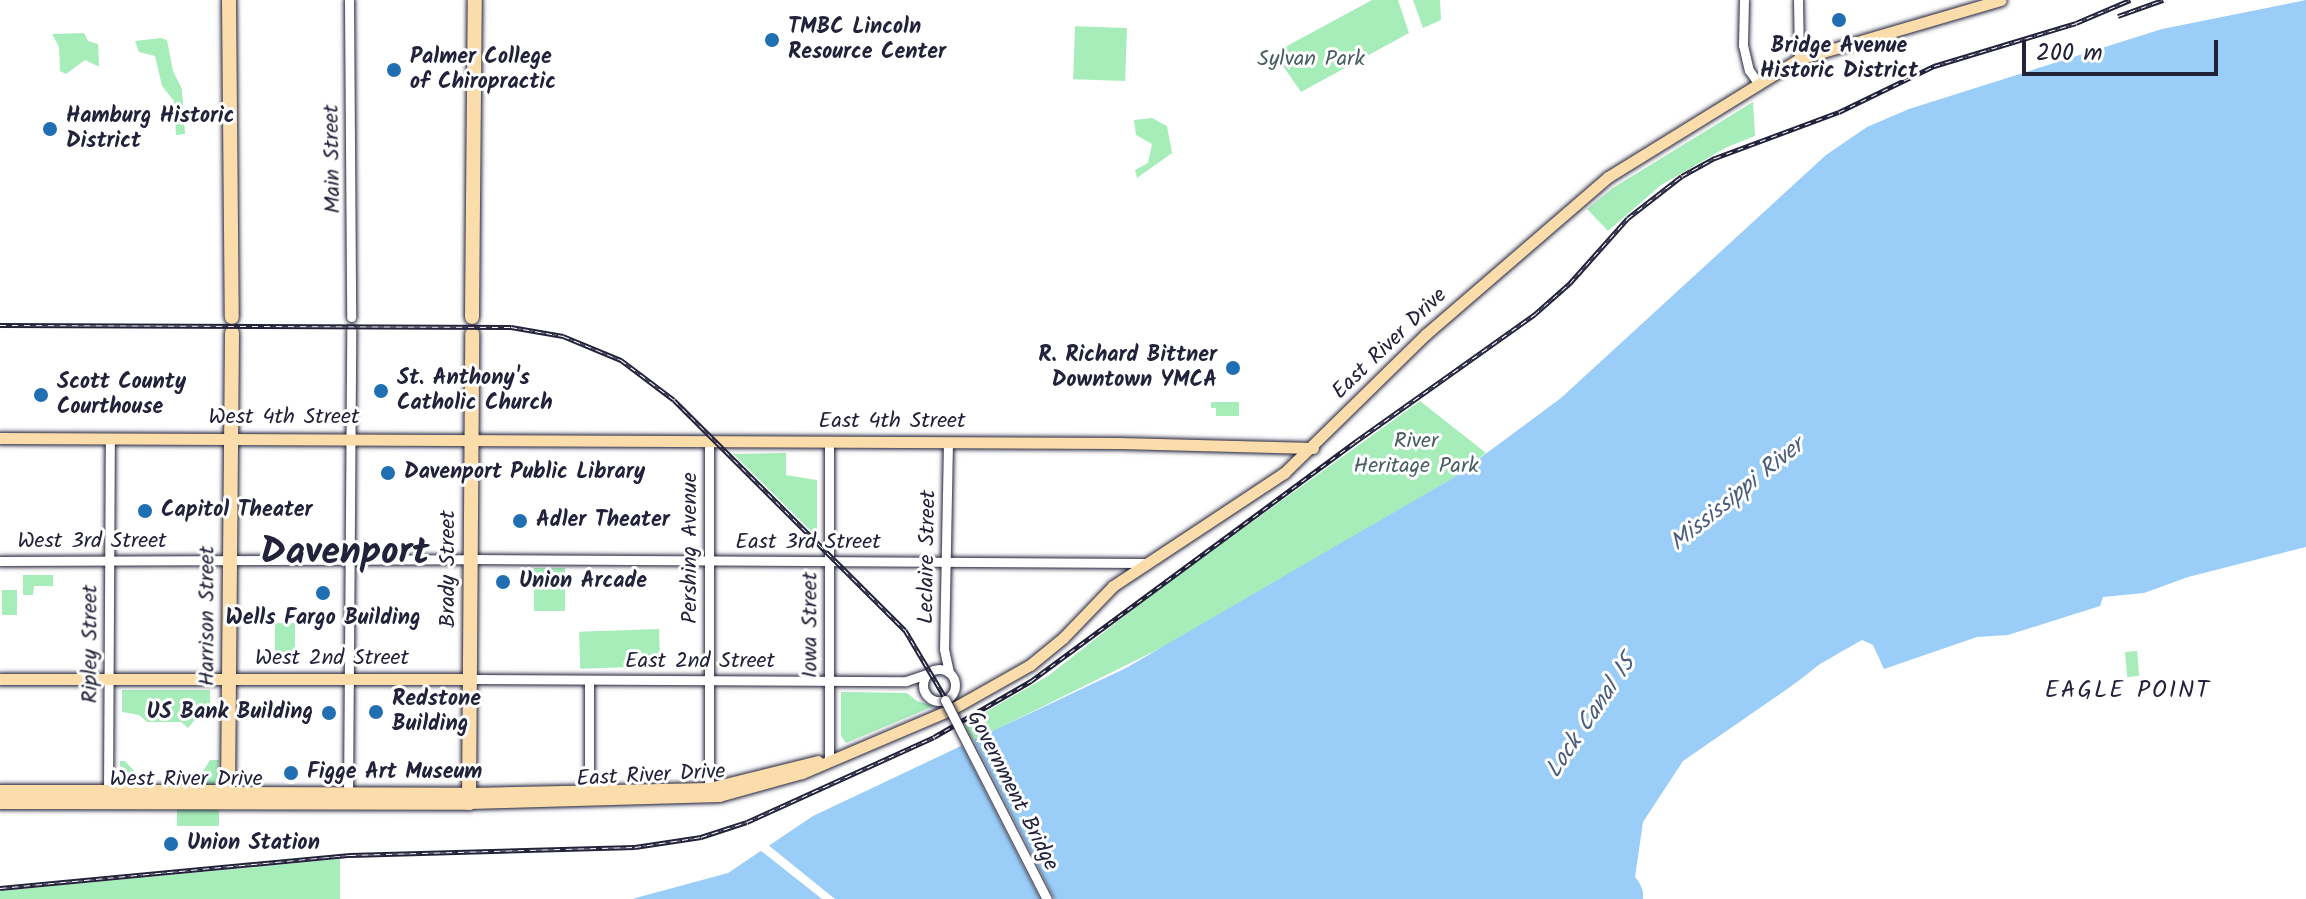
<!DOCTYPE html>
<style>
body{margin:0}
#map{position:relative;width:2306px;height:899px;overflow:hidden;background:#fff;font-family:Kalam,sans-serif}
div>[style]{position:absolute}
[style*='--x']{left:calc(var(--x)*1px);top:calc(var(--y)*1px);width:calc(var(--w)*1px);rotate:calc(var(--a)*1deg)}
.green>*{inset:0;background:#a6edba;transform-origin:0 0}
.water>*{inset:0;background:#9acdf7}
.pier>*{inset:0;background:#fff;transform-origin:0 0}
.roads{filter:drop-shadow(0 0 2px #22223b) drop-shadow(0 0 2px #22223b)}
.minor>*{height:9px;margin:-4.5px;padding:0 4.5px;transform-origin:4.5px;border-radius:4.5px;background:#fff}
.minor>.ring{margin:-4.5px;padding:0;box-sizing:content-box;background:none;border:9px solid #fff;border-radius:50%}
.major>*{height:11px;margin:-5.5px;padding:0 5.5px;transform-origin:5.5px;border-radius:5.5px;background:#faddab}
.highway>*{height:14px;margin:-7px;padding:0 7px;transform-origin:7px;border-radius:7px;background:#faddab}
.rail>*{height:5px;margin-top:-2.5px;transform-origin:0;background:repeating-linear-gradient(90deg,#fff 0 6px,#22223b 0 12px);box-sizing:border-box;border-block:2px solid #22223b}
.bridges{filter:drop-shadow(0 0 2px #22223b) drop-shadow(0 0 2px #22223b)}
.minor-bridge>*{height:9px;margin:-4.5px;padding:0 4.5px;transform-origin:4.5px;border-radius:4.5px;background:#fff}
.dots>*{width:22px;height:22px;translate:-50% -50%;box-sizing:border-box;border:4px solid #fff;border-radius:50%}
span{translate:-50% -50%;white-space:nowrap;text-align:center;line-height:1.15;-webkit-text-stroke:6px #fff;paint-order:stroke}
.poi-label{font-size:22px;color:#22223b;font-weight:700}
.left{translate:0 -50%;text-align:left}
.right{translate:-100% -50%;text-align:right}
.park-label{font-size:22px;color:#4a5f61}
.street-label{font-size:22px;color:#22223b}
.water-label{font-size:24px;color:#4c5e7d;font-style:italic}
.neighbourhood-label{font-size:24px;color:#22223b;letter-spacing:2px}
.town-label{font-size:38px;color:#22223b;font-weight:700}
.scale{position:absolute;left:2022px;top:40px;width:196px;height:36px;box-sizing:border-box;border:4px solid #22223b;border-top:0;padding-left:10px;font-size:24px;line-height:28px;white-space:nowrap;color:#22223b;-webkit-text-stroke:6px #fff;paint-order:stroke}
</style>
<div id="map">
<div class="green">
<i style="clip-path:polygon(1372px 0,1398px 0,1409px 33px,1301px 92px,1274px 53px)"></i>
<i style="clip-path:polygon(1413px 0,1440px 0,1441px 20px,1423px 28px)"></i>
<i style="left:1127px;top:28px;width:53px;height:52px;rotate:92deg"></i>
<i style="clip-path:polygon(84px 33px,88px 41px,98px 44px,99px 67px,85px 60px,66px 74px,60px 71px,59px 47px,52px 34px)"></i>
<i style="clip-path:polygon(161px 38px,167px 40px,173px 71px,182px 89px,185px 134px,176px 135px,174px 101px,162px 86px,155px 56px,139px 52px,135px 41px)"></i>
<i style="clip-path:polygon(1753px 102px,1755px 136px,1727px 147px,1661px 185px,1608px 231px,1587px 209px,1613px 188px)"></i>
<i style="clip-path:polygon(1152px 118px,1167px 126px,1172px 153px,1137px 178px,1135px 170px,1148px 163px,1152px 144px,1136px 135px,1134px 120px)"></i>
<i style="clip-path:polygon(1420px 401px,1486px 453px,1453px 478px,1195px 631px,973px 741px,965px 724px,1048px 676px,1159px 589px)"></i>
<i style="clip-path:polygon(1211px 402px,1239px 402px,1239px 416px,1216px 416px,1216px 408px,1211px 408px)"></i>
<i style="clip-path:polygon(786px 453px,786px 475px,817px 480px,817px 537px,733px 454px)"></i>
<i style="left:534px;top:568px;width:31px;height:43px"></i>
<i style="clip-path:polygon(23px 575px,53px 575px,53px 586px,34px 586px,33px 595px,23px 595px)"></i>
<i style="left:2px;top:590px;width:15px;height:25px"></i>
<i style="left:275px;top:623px;width:20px;height:43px"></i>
<i style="left:659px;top:629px;width:37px;height:80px;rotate:88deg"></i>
<i style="left:2137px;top:651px;width:25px;height:12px;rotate:85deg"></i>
<i style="clip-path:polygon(122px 690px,210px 690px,210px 713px,198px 716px,188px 728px,181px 722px,147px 722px,139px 715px,122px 712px)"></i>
<i style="clip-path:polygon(841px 692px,907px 693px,917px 701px,934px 706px,846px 743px,841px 736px)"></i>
<i style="clip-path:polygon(210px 760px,219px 760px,217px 785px,179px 785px,202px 773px)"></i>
<i style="clip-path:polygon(120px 761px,125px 761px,137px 774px,157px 785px,121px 783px)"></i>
<i style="left:177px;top:808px;width:42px;height:18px"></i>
<i style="clip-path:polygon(340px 859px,340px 899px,0 899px,0 891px)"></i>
</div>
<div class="water">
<i style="clip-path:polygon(2306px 0,2306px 547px,2188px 577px,2144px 593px,2103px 597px,2100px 606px,2008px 635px,1977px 637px,1884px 669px,1873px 645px,1862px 640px,1820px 664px,1769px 704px,1684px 762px,1644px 822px,1637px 877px,1646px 899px,632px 899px,728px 873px,813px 816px,1126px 668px,1453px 478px,1561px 398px,1826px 155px,1867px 127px,1909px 109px,2162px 29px)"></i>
</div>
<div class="pier">
<i style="clip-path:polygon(1848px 647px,1683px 767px,1647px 823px,1639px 873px,1649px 899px,1643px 899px,1643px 887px,1635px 877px,1643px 822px,1683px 761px)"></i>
<i style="left:972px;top:737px;width:182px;height:13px;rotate:63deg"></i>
<i style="clip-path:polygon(767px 844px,835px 899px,822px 899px,760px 850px)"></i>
</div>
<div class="roads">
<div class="minor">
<i style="--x:349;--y:0;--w:317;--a:89.6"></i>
<i style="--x:1744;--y:0;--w:45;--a:91.3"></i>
<i style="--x:1743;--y:45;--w:26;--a:77"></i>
<i style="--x:1749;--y:70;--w:16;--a:55"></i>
<i style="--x:1798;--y:0;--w:59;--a:89"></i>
<i style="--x:709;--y:442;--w:352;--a:90"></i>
<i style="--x:948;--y:442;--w:207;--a:91.1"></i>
<i style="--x:944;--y:649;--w:24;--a:78"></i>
<i style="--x:829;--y:443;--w:317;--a:90"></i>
<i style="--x:0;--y:561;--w:472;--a:-0.2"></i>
<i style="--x:472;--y:559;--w:673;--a:0.34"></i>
<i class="ring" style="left:923px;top:669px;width:23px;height:23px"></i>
<i style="--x:471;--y:679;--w:435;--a:0.3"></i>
<i style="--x:906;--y:681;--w:21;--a:-19"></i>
<i style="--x:589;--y:680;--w:116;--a:90"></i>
<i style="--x:108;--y:795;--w:357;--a:-89.7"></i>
<i style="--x:348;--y:799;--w:469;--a:-89.6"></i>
</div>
<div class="major">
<i style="--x:0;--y:438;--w:1119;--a:0.26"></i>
<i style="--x:1119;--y:443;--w:194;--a:1.5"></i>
<i style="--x:0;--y:679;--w:471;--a:0"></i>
<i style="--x:228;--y:797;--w:5;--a:-90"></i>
<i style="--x:228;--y:792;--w:240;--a:0.2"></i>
<i style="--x:468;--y:793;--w:241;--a:-1.2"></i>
<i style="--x:709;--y:788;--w:112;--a:-13.9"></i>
<i style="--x:469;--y:803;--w:250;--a:-1.6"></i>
<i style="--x:719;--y:796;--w:86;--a:-15.5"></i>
<i style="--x:802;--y:773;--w:163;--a:-23.1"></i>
<i style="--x:952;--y:709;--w:90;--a:-29.4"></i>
<i style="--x:1030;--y:665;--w:43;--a:-39.3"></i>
<i style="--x:1063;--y:638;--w:72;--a:-46.1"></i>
<i style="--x:1113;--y:586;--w:205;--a:-33.5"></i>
<i style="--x:1284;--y:473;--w:199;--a:-44.4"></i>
<i style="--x:1426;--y:334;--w:240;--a:-40.8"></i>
<i style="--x:1608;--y:177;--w:225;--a:-31.7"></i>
<i style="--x:1799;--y:59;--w:210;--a:-16.3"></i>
</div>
<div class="highway">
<i style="--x:229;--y:0;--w:317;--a:89.5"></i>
<i style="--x:472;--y:317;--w:317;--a:-89.5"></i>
<i style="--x:0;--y:792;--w:228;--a:0"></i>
<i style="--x:228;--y:792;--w:459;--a:-89.5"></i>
<i style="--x:0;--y:802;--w:469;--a:0.1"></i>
<i style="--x:469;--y:803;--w:469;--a:-89.6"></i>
</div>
</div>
<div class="rail">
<i style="--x:2118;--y:16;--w:48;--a:-19.6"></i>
<i style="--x:0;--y:325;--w:511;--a:0.22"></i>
<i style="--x:511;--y:327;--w:53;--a:9.8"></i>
<i style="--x:563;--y:336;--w:63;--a:22.5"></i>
<i style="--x:621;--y:360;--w:66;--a:37"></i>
<i style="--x:674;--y:400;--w:326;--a:44.9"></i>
<i style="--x:905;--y:630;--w:106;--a:59.3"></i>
<i style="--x:959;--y:721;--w:199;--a:63.2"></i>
<i style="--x:0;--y:888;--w:352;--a:-5.4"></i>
<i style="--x:350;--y:855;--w:285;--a:-1.6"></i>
<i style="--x:635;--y:847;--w:67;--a:-8.6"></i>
<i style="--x:701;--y:837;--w:48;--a:-18.1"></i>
<i style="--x:747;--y:822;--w:205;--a:-24.4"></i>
<i style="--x:934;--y:737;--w:112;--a:-30"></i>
<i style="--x:1031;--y:681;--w:403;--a:-36.4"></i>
<i style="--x:1355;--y:442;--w:221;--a:-35.4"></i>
<i style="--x:1535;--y:314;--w:47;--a:-41.5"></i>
<i style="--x:1570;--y:283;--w:87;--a:-48.3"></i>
<i style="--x:1628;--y:218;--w:68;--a:-37.9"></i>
<i style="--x:1682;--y:176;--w:38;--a:-29"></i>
<i style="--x:1715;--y:158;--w:132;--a:-20.4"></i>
<i style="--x:1839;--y:112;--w:106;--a:-25.8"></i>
<i style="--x:1934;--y:66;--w:148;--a:-16.8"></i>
<i style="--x:2076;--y:23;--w:59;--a:-23.1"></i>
</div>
<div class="bridges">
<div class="minor-bridge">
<i style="--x:945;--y:700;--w:224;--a:62.9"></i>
</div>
</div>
<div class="dots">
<i style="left:1839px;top:20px;background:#1f6fb2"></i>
<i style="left:772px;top:40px;background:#1f6fb2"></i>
<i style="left:394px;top:70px;background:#1f6fb2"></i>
<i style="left:50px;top:129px;background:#1f6fb2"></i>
<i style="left:1233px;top:368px;background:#1f6fb2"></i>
<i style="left:381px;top:391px;background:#1f6fb2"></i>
<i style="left:41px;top:395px;background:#1f6fb2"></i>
<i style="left:388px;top:473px;background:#1f6fb2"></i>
<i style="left:145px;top:511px;background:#1f6fb2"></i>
<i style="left:520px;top:521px;background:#1f6fb2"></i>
<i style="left:503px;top:582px;background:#1f6fb2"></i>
<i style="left:323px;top:593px;background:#1f6fb2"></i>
<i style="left:376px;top:712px;background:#1f6fb2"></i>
<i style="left:329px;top:713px;background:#1f6fb2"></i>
<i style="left:291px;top:773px;background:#1f6fb2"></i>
<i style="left:171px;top:844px;background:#1f6fb2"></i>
</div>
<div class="poi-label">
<span class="left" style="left:788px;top:40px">TMBC Lincoln<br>Resource Center</span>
<span style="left:1839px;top:59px">Bridge Avenue<br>Historic District</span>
<span class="left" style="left:410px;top:70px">Palmer College<br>of Chiropractic</span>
<span class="left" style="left:66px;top:129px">Hamburg Historic<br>District</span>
<span class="right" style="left:1217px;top:368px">R. Richard Bittner<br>Downtown YMCA</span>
<span class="left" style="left:397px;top:391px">St. Anthony's<br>Catholic Church</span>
<span class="left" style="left:57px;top:395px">Scott County<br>Courthouse</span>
<span class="left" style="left:404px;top:473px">Davenport Public Library</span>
<span class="left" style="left:161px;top:511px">Capitol Theater</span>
<span class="left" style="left:536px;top:521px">Adler Theater</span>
<span class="left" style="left:519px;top:582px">Union Arcade</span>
<span style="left:323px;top:619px">Wells Fargo Building</span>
<span class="left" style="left:392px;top:712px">Redstone<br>Building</span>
<span class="right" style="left:313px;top:713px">US Bank Building</span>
<span class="left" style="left:307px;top:773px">Figge Art Museum</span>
<span class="left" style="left:187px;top:844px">Union Station</span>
</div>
<div class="park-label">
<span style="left:1311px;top:60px">Sylvan Park</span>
<span style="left:1416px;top:454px">River<br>Heritage Park</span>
</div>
<div class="street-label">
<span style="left:333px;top:159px;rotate:-91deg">Main Street</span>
<span style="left:1390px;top:344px;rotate:-44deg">East River Drive</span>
<span style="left:284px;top:418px">West 4th Street</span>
<span style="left:892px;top:422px">East 4th Street</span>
<span style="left:92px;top:542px">West 3rd Street</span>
<span style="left:808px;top:543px">East 3rd Street</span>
<span style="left:691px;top:548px;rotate:-90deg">Pershing Avenue</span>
<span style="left:928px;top:557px;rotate:-89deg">Leclaire Street</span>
<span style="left:449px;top:569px;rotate:-90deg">Brady Street</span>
<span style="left:208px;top:616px;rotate:-90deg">Harrison Street</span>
<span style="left:811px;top:625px;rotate:-90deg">Iowa Street</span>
<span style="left:91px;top:644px;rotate:-90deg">Ripley Street</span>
<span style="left:332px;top:659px">West 2nd Street</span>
<span style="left:700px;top:662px">East 2nd Street</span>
<span style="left:651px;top:776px;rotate:-3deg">East River Drive</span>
<span style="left:186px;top:780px">West River Drive</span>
<span style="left:1012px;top:791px;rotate:63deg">Government Bridge</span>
</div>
<div class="water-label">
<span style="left:1737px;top:495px;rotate:-39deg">Mississippi River</span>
<span style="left:1591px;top:717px;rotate:-56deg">Lock Canal 15</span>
</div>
<div class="neighbourhood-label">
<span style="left:2128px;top:691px">EAGLE POINT</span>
</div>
<div class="town-label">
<span style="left:345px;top:554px">Davenport</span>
</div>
<div class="scale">200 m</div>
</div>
